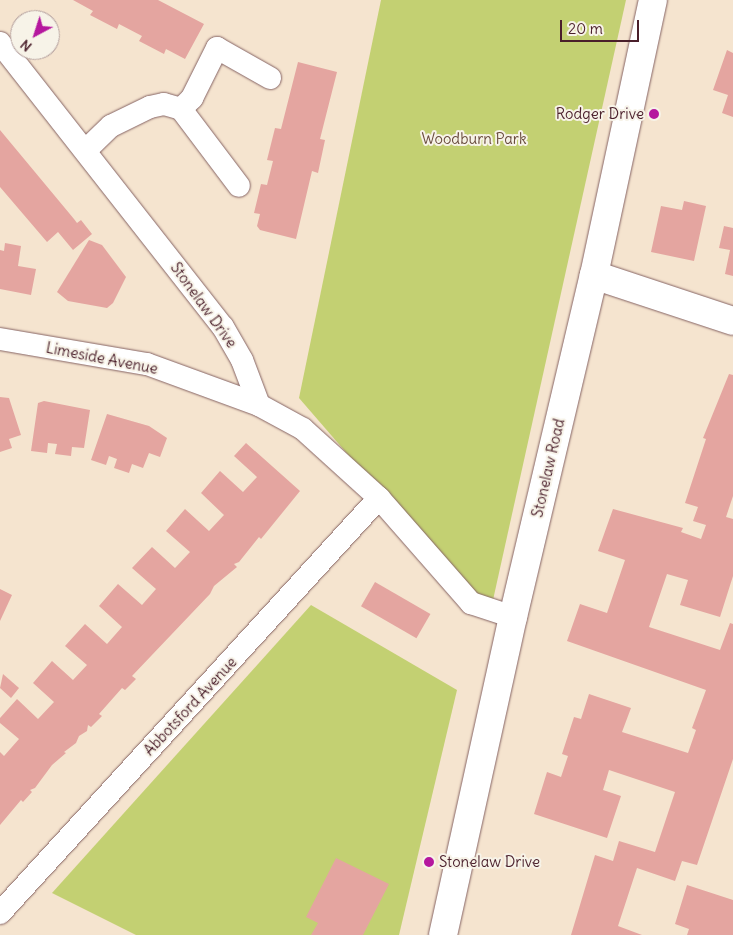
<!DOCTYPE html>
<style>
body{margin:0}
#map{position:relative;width:733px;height:935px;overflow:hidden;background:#f5e4cf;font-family:Delius,sans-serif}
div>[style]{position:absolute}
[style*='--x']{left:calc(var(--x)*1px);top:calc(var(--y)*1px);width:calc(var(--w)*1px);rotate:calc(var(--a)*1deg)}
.green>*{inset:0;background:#c3d072}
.building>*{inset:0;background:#e4a5a0;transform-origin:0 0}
.roads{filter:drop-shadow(0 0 1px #866464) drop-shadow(0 0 1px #866464)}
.minor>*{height:22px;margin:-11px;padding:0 11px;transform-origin:11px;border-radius:11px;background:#fff}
.tertiary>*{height:28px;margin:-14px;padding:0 14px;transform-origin:14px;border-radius:14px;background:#fff}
.primary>*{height:28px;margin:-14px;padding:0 14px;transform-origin:14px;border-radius:14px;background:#fff}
.dots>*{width:14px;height:14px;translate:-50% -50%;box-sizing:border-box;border:2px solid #f7f3e8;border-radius:50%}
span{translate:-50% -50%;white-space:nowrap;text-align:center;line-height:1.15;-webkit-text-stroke:4px #f7f3e8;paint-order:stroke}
.poi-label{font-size:15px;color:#4a1f2b}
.right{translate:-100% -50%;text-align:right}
.left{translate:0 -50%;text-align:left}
.park-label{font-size:15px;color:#684b3d}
.street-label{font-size:15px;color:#4a1f2b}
.north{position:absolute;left:10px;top:10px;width:50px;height:50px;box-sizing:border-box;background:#f7f3e8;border:1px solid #b29e9c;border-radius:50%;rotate:220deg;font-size:14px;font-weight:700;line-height:20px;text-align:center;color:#4a1f2b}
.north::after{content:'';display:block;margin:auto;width:18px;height:22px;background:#b5179e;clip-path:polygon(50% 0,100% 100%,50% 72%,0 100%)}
.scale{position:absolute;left:560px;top:20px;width:79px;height:22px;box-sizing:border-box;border:2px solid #4a1f2b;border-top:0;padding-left:6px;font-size:15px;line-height:18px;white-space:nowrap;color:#4a1f2b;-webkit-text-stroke:4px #f7f3e8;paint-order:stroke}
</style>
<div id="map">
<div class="green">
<i style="clip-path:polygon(381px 0,626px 0,493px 600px,472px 598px,299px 398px)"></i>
<i style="clip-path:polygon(311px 605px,457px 690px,399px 935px,136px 935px,52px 893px)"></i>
</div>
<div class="building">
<i style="clip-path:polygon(73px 0,158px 0,204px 24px,185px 59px,166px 49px,164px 54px,139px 41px,142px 36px,119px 24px,117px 29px,90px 15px,93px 11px)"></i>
<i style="clip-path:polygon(727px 50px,733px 53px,733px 117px,722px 113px,728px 95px,713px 90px)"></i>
<i style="clip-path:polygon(298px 62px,337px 72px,320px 139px,325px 140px,318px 173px,312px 171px,296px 239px,260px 230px,257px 226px,260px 214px,254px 213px,261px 184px,267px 185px,273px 161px,267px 160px,275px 128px,281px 129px)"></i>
<i style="clip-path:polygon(0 130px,74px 219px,77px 223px,81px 220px,92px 234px,73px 250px,58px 232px,47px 242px,0 187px)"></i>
<i style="clip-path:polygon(684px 201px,706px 206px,694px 261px,651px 252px,661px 206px,682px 210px)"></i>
<i style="clip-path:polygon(724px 226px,733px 228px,733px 276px,725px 274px,730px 250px,719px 248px)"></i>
<i style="clip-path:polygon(89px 240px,102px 245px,126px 277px,113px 303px,107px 308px,68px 301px,57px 292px)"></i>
<i style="clip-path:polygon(5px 243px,21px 246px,18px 266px,36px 269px,31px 295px,0 289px,0 250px,4px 251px)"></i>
<i style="clip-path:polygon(729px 374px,733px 375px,733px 496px,726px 517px,733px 519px,733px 576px,720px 617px,680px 605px,688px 580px,667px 574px,649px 627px,720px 650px,730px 623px,733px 624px,733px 759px,697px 865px,682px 861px,675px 881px,637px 868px,618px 926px,642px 935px,571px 935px,595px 855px,613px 861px,619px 841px,655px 852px,675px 792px,609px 770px,603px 790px,621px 796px,607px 838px,534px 814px,547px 772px,561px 777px,568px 756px,562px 754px,574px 717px,581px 719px,589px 694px,631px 708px,622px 732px,688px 753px,696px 730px,692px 728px,706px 690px,567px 641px,580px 604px,607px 613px,625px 560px,598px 551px,613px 509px,683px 528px,681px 532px,701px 539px,706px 525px,693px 521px,698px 507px,685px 503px,706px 439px,703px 438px)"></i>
<i style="clip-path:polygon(0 397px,9px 398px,21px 435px,9px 439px,12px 448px,0 452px)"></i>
<i style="clip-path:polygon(44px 401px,90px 410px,84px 448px,72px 447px,71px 456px,55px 454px,57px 444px,48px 443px,47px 453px,31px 451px,38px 403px)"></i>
<i style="clip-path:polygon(107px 414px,149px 426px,167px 438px,160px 457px,149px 453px,143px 468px,132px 464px,129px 473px,114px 468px,117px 459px,109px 456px,106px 465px,91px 460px)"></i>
<i style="clip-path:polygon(246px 443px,300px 491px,261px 539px,259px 537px,239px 562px,234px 564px,237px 567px,214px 586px,210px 594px,132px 676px,136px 679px,125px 690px,122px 688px,99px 714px,102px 716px,91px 727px,88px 725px,87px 731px,79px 736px,76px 743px,64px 752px,66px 753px,52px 765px,35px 788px,30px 790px,32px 792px,23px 802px,21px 800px,0 825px,0 752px,4px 756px,19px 739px,0 723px,0 718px,17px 699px,38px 719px,54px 702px,33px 683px,52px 661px,73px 680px,87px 665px,65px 646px,85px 624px,107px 644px,122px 627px,99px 606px,118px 584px,142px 605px,156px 589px,132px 568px,152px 547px,175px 568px,190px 552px,166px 531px,185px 509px,209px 531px,224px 515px,201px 493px,220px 471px,243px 492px,257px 477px,234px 456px)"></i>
<i style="left:375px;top:582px;width:64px;height:28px;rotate:30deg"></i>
<i style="clip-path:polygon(0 589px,12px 595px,0 621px)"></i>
<i style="clip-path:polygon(3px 674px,19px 688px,11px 698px,0 688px)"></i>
<i style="clip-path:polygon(336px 858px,389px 884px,363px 935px,311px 935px,318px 923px,306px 917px)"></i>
<i style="clip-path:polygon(687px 885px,733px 900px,733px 935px,687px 935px,689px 929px,675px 924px)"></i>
</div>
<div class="roads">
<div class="minor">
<i style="--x:0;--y:43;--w:361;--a:51.9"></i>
<i style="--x:223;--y:327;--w:38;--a:60"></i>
<i style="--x:242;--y:360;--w:48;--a:69.3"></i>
<i style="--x:181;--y:109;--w:16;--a:-45"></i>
<i style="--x:192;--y:98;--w:56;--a:-63.4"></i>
<i style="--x:217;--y:48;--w:61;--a:29.5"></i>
<i style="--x:86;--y:150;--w:35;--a:-44"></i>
<i style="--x:111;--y:126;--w:43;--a:-26"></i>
<i style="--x:150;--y:107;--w:14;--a:-12"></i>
<i style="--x:164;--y:104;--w:18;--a:16"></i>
<i style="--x:181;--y:109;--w:96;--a:53"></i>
<i style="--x:0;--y:339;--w:149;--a:9.7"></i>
<i style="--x:147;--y:364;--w:119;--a:20.1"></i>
<i style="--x:259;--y:405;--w:50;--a:28.6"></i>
<i style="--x:303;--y:429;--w:103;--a:42.2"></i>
<i style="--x:379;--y:498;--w:140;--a:48.8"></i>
<i style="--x:471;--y:603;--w:44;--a:18.4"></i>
<i style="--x:0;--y:913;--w:562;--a:-47.6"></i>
</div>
<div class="tertiary">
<i style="--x:594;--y:275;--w:146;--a:18.3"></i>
</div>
<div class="primary">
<i style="--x:443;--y:935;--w:326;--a:-77.6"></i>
<i style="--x:513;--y:617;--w:351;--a:-76.7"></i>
<i style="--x:594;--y:275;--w:281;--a:-77.9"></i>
</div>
</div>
<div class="dots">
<i style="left:654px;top:114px;background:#b5179e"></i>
<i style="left:429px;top:862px;background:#b5179e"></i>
</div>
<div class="poi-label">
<span class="right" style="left:644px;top:114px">Rodger Drive</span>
<span class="left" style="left:439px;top:862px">Stonelaw Drive</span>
</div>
<div class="park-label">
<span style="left:474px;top:139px">Woodburn Park</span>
</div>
<div class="street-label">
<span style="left:204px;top:305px;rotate:54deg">Stonelaw Drive</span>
<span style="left:102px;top:358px;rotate:11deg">Limeside Avenue</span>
<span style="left:548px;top:468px;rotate:-77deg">Stonelaw Road</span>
<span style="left:190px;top:706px;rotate:-47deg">Abbotsford Avenue</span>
</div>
<div class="north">N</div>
<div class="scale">20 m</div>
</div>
